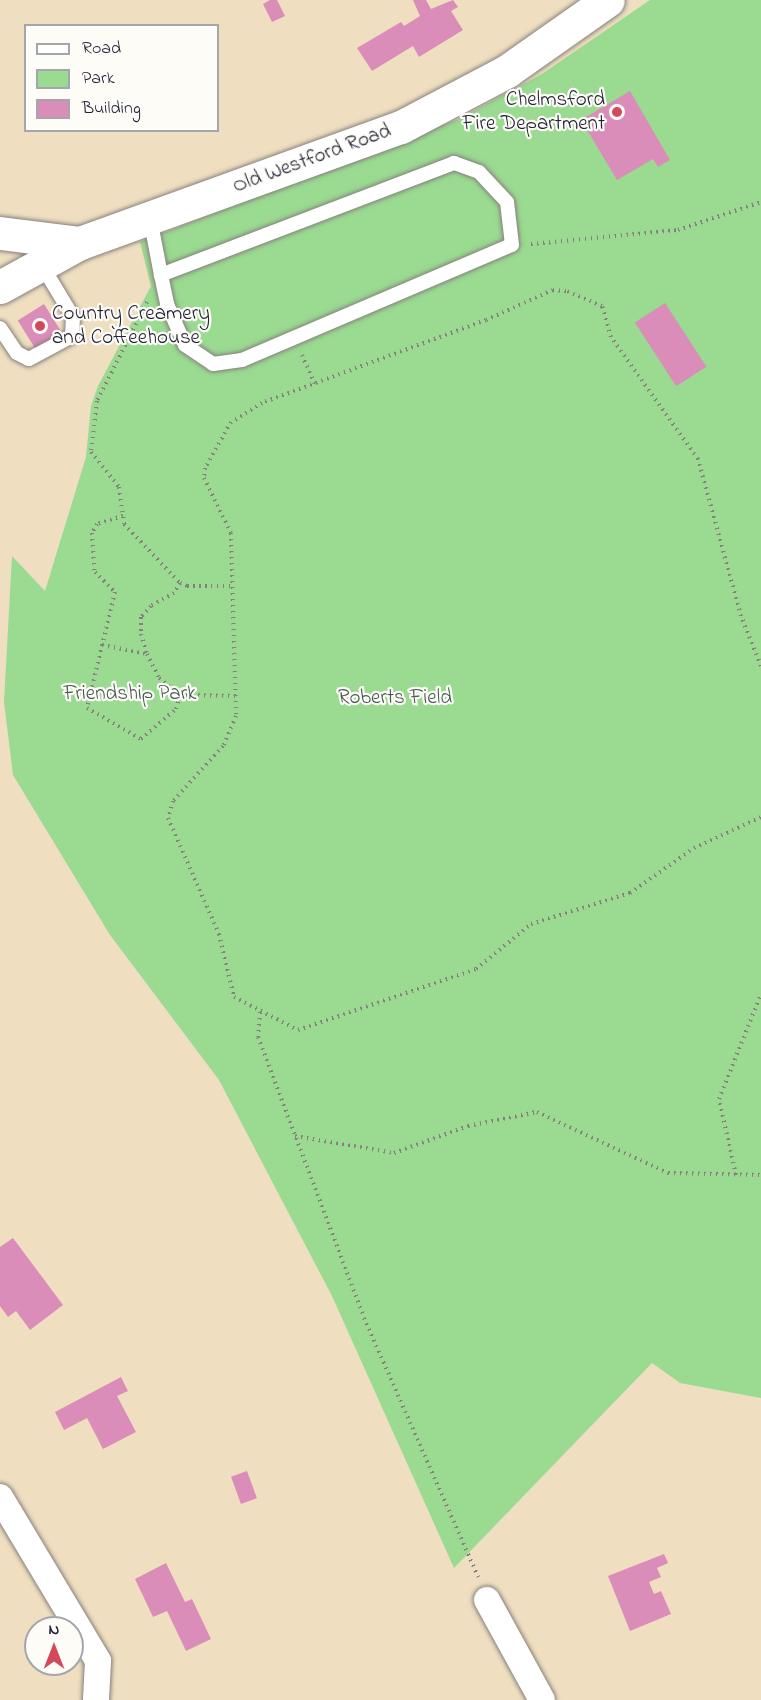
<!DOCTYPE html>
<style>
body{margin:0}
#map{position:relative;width:761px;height:1700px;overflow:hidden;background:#efdfc0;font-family:"Indie Flower",sans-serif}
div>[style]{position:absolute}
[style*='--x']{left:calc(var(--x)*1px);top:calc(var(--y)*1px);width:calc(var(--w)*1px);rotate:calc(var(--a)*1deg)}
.green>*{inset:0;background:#9ada91}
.building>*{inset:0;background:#da8db8;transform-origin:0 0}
.path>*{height:4px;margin-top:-2px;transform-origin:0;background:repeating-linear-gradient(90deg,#88807e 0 1.5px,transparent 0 6px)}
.roads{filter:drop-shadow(0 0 2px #88807e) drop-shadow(0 0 2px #88807e)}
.lane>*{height:14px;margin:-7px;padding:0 7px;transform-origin:7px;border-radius:7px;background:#fff}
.street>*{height:26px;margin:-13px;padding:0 13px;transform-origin:13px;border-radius:13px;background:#fff}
.secondary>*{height:33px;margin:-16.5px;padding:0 16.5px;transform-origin:16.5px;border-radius:16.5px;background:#fff}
.dots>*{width:16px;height:16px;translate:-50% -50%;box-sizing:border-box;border:3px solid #fdfcf7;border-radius:50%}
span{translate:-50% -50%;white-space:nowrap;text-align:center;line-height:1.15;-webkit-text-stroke:4.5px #fdfcf7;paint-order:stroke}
.poi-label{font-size:21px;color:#22223b}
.right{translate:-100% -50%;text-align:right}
.left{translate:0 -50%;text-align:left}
.street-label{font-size:21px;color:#22223b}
.park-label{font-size:21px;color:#465955}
.legend{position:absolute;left:24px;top:24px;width:195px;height:108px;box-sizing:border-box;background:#fdfcf7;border:2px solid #a5a5ac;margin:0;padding:8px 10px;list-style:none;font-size:18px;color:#22223b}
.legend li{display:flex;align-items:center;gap:12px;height:30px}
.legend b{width:30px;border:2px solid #a5a5ac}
.north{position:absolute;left:24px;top:1616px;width:60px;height:60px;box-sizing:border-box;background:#fdfcf7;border:2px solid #a5a5ac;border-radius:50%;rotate:0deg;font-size:16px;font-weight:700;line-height:24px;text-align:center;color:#22223b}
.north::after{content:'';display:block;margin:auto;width:21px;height:27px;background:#d1495b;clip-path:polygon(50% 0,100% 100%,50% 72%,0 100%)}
</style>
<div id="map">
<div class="green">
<i style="clip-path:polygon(650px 0,761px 0,761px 1398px,680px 1383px,652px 1363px,454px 1568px,332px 1296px,219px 1080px,110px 935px,13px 775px,4px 702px,12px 556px,45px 591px,86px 457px,91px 406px,98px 386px,151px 286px,140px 242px,459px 119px,542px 74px)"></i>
</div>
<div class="building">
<i style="clip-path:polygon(270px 0,277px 0,285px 16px,272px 22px,263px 4px)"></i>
<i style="clip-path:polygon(413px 0,426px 0,431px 9px,453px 0,458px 7px,451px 11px,463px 30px,419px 57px,413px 46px,372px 71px,357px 48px,401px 22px,404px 26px,420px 16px)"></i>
<i style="clip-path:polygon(630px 91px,670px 160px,658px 167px,653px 159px,617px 180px,581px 120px)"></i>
<i style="left:665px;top:303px;width:76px;height:36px;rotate:57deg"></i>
<i style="left:44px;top:304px;width:36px;height:31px;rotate:58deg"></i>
<i style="clip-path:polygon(13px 1238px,63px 1305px,30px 1330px,16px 1311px,8px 1317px,0 1306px,0 1247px)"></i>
<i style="clip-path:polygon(121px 1377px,128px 1391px,117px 1396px,136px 1432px,103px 1449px,87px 1418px,64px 1430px,55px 1412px)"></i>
<i style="left:247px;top:1471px;width:29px;height:17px;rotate:70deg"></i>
<i style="clip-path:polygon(664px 1554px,668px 1563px,657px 1568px,661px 1577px,649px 1582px,654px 1594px,661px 1591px,671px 1614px,630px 1631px,608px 1576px)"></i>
<i style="clip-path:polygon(166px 1563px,185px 1602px,192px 1599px,211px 1639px,186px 1651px,167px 1611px,153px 1617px,135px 1579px)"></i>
</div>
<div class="path">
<i style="--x:531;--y:244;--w:148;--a:-5.4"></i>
<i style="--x:678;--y:230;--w:88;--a:-18.6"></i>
<i style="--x:147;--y:302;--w:111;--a:116.8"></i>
<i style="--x:97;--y:401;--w:51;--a:96.7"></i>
<i style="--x:91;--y:452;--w:45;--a:51.3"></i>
<i style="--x:119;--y:487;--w:37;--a:82"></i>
<i style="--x:124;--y:524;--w:81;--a:46.5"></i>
<i style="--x:180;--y:583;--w:8;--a:23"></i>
<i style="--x:187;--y:586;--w:48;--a:0"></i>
<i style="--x:302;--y:355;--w:32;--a:66"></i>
<i style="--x:123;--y:516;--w:27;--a:163"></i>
<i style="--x:97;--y:524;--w:10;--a:119"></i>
<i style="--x:92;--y:533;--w:39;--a:86"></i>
<i style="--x:95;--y:572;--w:28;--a:45"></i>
<i style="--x:115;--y:592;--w:119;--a:103.6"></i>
<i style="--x:87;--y:708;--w:62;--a:29.9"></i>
<i style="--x:141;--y:739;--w:46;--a:-40.6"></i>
<i style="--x:176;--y:709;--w:15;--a:-74"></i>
<i style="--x:180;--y:583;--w:12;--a:121"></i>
<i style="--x:174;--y:593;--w:26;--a:151"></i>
<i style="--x:151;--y:606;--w:15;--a:132"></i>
<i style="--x:141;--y:617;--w:17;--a:90"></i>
<i style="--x:141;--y:634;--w:21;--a:73"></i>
<i style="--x:147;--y:654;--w:27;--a:63"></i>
<i style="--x:159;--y:678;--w:27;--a:39"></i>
<i style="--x:180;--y:695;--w:57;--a:1"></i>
<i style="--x:102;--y:645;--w:46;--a:11.3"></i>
<i style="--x:761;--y:666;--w:54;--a:-111.8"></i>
<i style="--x:741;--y:616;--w:163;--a:-105.3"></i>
<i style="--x:698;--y:459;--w:150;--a:-125.5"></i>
<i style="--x:611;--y:337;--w:32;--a:-106"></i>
<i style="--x:602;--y:306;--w:39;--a:-157"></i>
<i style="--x:566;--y:291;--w:13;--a:-176"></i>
<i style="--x:553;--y:290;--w:73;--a:155.9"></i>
<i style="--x:486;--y:320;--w:239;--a:159.7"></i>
<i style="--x:262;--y:403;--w:36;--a:148"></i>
<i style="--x:231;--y:422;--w:53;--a:119.5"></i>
<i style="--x:205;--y:468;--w:10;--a:96"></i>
<i style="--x:204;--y:478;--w:61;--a:63.9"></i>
<i style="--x:231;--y:533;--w:183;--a:88.4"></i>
<i style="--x:236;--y:716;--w:33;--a:113"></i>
<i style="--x:223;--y:746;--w:74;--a:132.3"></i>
<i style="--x:173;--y:801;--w:18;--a:106"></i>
<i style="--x:168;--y:818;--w:127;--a:66.3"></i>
<i style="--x:219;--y:934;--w:65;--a:76.6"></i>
<i style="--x:234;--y:997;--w:72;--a:27.3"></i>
<i style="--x:298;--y:1030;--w:188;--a:-18.9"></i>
<i style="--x:476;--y:969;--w:71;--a:-39.3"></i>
<i style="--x:531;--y:924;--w:104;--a:-17.4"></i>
<i style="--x:630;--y:893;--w:78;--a:-35.1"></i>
<i style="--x:694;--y:848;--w:74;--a:-24.8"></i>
<i style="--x:260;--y:1012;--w:25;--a:95"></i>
<i style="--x:258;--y:1037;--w:300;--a:69.3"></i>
<i style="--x:364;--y:1318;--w:283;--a:66.2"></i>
<i style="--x:295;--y:1136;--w:100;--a:9.7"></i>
<i style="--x:394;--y:1153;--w:79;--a:-20"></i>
<i style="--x:468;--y:1126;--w:70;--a:-11.5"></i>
<i style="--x:537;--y:1112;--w:145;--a:25"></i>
<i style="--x:668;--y:1173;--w:93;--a:1.2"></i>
<i style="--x:736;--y:1175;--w:78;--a:-102.6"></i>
<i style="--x:719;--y:1099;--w:113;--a:-68.2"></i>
</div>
<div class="roads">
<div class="lane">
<i style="--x:150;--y:218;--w:58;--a:79.1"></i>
<i style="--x:161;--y:275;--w:30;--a:78"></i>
<i style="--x:167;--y:304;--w:45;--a:66.3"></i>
<i style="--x:185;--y:345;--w:34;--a:34"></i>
<i style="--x:213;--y:364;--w:29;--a:-8"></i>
<i style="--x:242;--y:360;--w:293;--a:-23.1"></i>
<i style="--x:512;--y:245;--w:43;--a:-96.6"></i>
<i style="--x:507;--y:202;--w:41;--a:-133"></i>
<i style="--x:479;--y:172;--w:27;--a:-160"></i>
<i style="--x:454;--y:163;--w:314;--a:159.1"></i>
<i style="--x:0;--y:328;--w:30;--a:56"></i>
<i style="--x:17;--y:353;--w:13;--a:27"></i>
<i style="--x:29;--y:359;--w:49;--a:-28.1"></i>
<i style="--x:72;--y:336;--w:19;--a:-87"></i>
<i style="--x:73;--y:317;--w:62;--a:-121.1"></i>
</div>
<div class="street">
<i style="--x:0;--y:1497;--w:191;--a:59.1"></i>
<i style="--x:98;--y:1661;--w:39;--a:93"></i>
<i style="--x:487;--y:1600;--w:114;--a:61.2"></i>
</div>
<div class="secondary">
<i style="--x:0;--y:233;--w:81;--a:7.1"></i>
<i style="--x:0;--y:287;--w:91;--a:-28.8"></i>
<i style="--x:80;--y:243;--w:341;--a:-19.9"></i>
<i style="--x:401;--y:127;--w:120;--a:-27.8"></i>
<i style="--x:507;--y:71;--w:123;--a:-35.1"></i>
</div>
</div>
<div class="dots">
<i style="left:617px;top:112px;background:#d1495b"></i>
<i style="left:40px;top:326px;background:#d1495b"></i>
</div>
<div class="poi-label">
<span class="right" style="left:605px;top:112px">Chelmsford<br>Fire Department</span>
<span class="left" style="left:52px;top:326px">Country Creamery<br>and Coffeehouse</span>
</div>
<div class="street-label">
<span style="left:312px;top:159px;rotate:-20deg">Old Westford Road</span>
</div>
<div class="park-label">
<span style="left:130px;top:694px">Friendship Park</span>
<span style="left:395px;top:698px">Roberts Field</span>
</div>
<ul class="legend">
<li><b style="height:8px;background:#fff"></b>Road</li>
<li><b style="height:16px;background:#9ada91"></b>Park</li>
<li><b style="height:16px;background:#da8db8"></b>Building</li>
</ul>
<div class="north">N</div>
</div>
